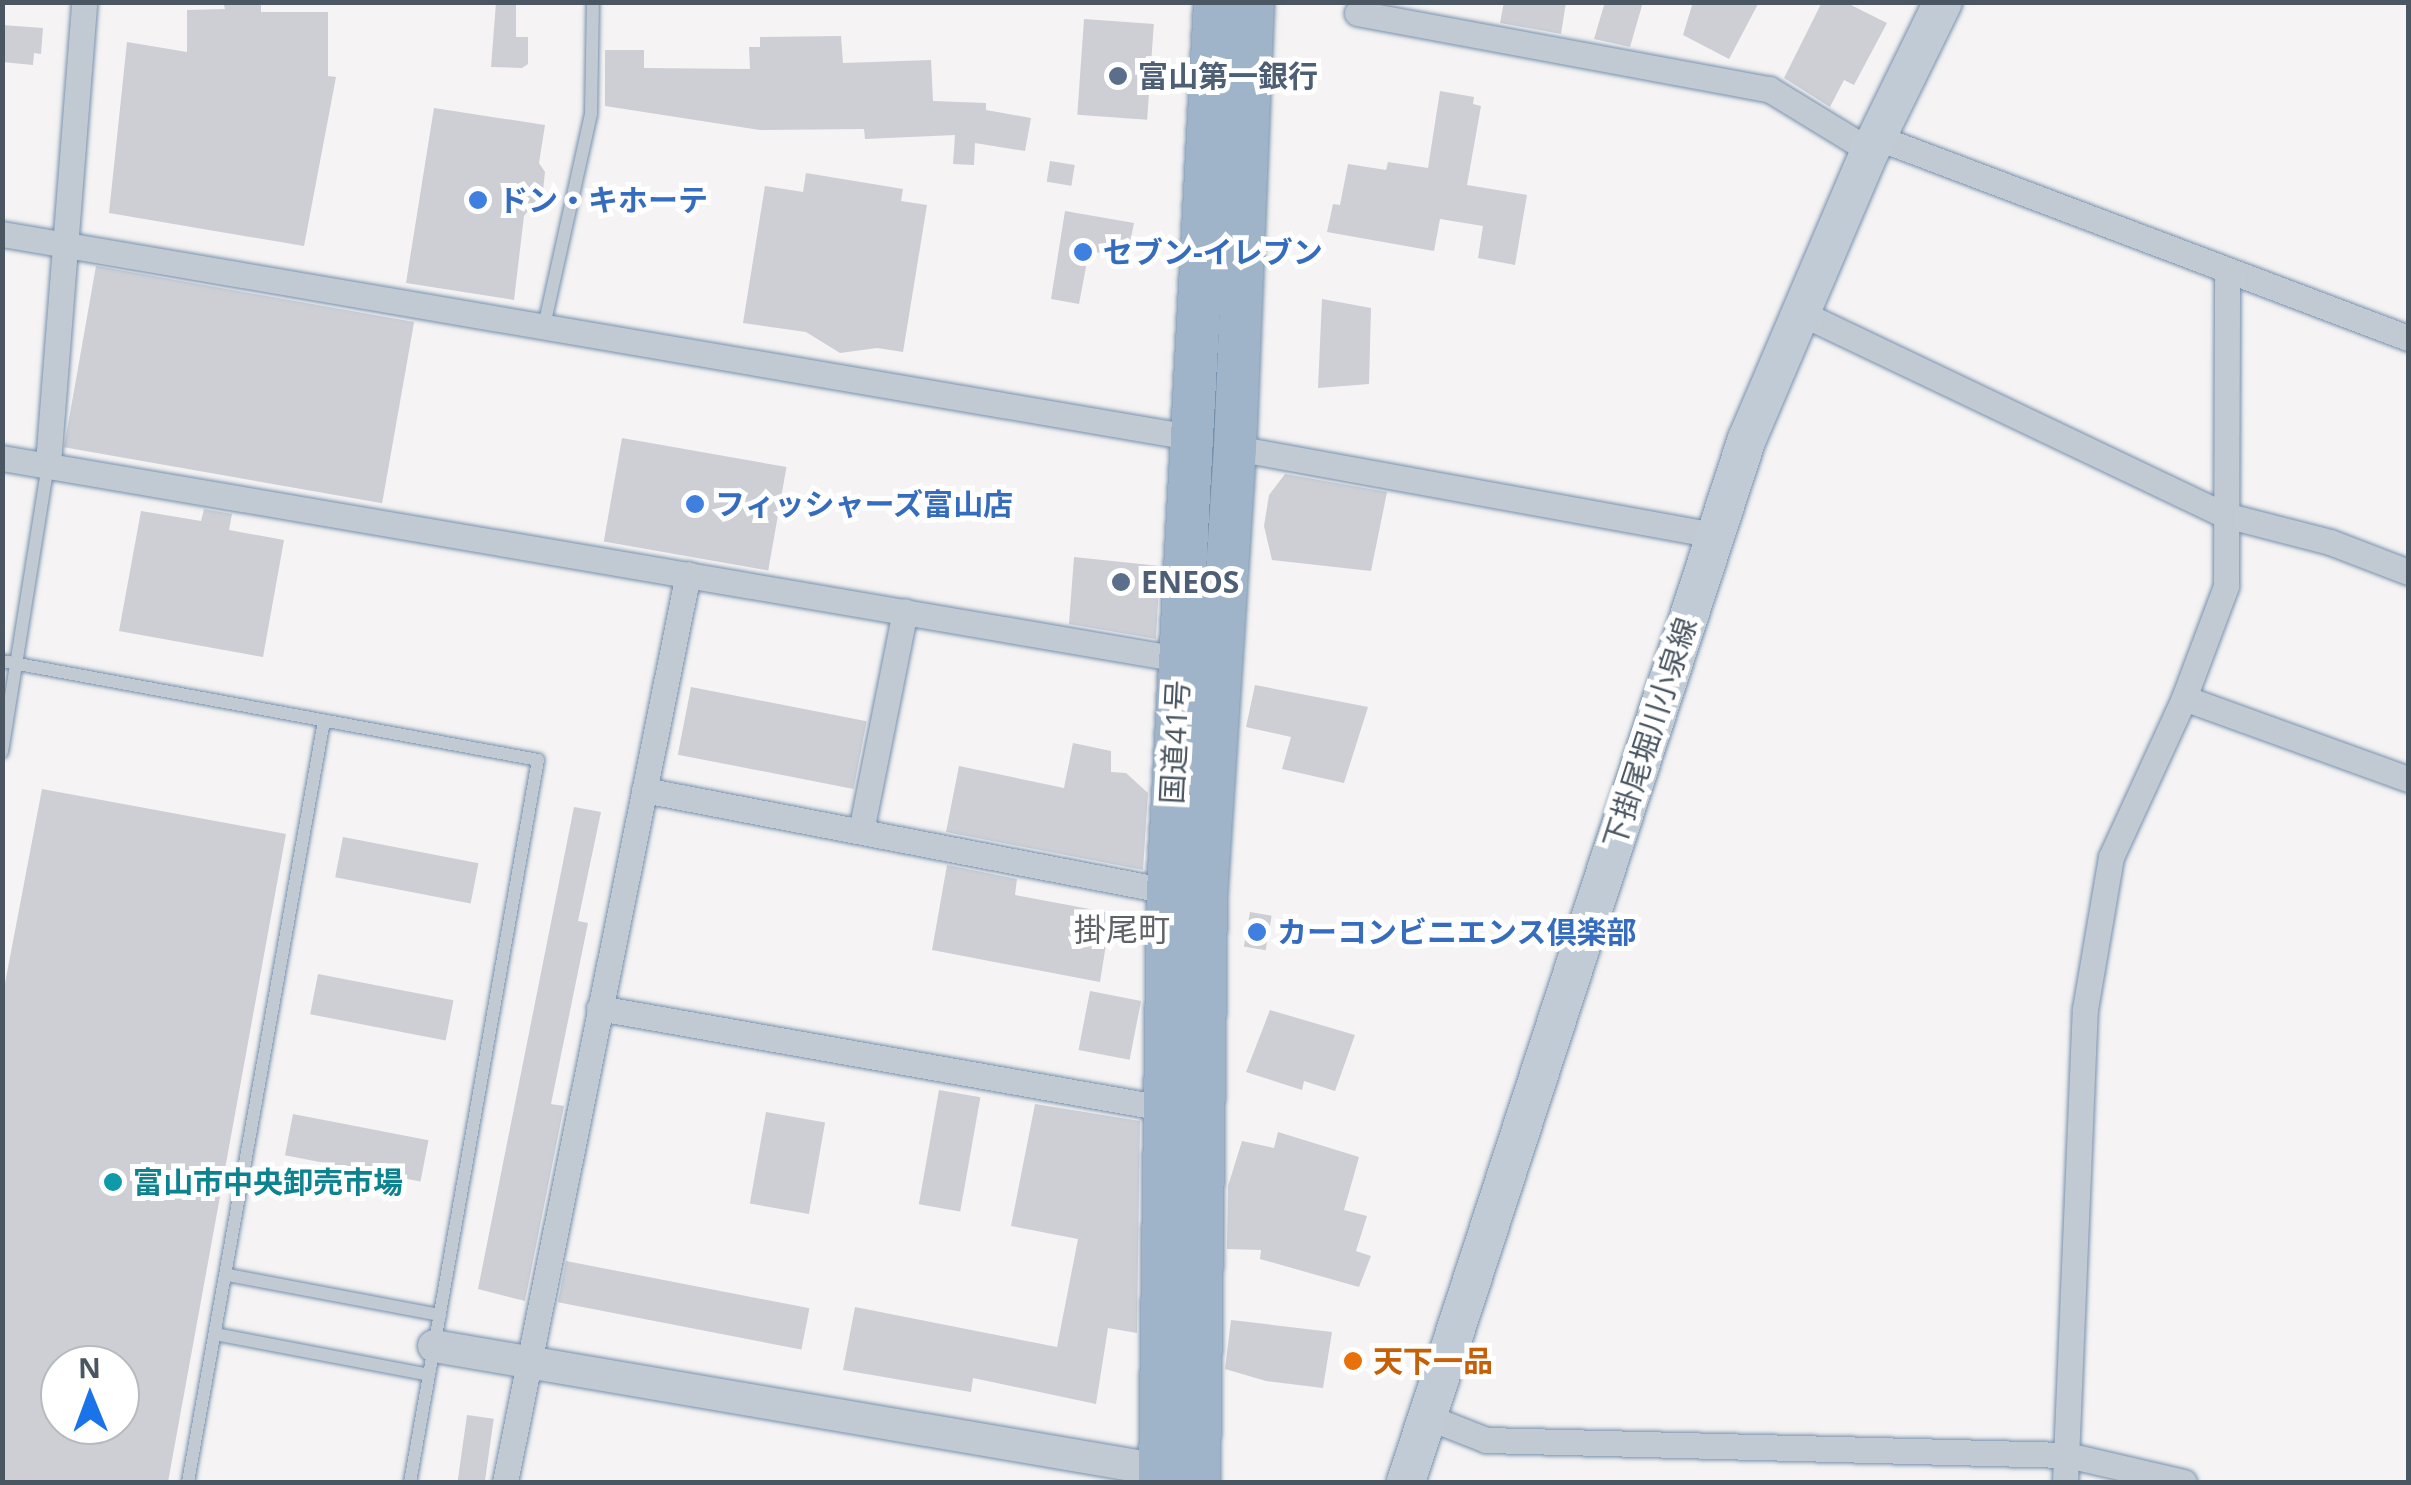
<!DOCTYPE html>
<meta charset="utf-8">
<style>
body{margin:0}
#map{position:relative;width:2411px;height:1485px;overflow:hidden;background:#f5f3f3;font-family:"Open Sans","Noto Sans JP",sans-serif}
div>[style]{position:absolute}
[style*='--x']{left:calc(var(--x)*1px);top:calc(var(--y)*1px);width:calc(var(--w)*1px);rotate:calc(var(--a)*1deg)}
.building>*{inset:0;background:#cdcfd5;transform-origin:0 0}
.roads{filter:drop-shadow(0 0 2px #7690ad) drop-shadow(0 0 2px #7690ad)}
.service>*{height:12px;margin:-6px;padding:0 6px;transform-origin:6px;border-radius:6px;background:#c1cad2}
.minor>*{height:25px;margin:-12.5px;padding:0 12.5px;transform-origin:12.5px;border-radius:12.5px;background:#c1cad2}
.tertiary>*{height:32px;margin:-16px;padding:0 16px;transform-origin:16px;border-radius:16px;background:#c1cad2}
.secondary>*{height:38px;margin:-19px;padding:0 19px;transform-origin:19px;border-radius:19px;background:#c1cbd6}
.trunk>*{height:42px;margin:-21px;padding:0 21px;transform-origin:21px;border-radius:21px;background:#9fb4c9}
.dots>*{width:28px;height:28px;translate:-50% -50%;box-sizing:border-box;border:5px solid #fff;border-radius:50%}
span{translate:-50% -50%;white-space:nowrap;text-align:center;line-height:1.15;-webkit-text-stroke:10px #fff;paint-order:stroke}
.service-label{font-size:30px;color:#4e5e75;font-weight:700}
.left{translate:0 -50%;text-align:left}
.shop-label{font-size:30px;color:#366cbe;font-weight:700}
.street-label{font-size:30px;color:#4a5661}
.culture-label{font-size:30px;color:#0d838f;font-weight:700}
.food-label{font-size:30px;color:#c56008;font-weight:700}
.neighbourhood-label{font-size:32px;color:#5f6368}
.frame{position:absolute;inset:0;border:5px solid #4a5661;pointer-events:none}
.north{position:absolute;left:40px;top:1345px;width:100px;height:100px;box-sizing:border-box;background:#fff;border:2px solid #b7bbc0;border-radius:50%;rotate:359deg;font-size:28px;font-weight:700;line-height:40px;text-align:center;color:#4a5661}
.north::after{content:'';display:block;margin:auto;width:35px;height:45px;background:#1a73e8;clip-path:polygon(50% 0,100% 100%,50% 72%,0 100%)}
</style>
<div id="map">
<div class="building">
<i style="clip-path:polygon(1504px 2px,1566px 2px,1561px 34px,1500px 23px)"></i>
<i style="clip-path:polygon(1605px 2px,1643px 2px,1630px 47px,1594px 39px)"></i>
<i style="clip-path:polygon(1693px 2px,1759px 2px,1729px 59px,1683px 35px)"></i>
<i style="clip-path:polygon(1822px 2px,1845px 2px,1887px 23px,1854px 85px,1844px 80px,1830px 107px,1784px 78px)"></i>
<i style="clip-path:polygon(496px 3px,516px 3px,516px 37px,528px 37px,528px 64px,522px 68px,491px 67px)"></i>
<i style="clip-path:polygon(224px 5px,261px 5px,261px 12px,328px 12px,328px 76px,336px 77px,304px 246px,109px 213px,127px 42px,187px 52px,187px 10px,225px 9px)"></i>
<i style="left:1084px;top:19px;width:70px;height:96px;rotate:4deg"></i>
<i style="clip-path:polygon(2px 25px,43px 28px,41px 54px,34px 53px,33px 65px,2px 62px)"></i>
<i style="clip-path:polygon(841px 36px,843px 63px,931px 60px,933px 101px,986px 103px,986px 110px,1031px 118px,1025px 151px,975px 143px,974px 165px,953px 164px,955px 135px,865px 139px,864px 129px,760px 130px,605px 106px,605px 50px,644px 50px,644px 68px,750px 69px,749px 47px,760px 47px,760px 37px)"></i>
<i style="clip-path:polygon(1440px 91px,1474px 97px,1473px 104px,1481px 106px,1467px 185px,1527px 195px,1515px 265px,1478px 258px,1483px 226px,1440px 219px,1434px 251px,1327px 232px,1333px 204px,1340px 205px,1348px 164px,1386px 170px,1388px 162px,1428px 168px)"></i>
<i style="clip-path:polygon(434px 108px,545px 125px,539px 163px,545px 172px,543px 191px,524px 216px,514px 300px,406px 283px)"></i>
<i style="left:1050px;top:161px;width:25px;height:21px;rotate:9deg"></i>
<i style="clip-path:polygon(806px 173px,903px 189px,901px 201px,927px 205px,903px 352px,877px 348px,840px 353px,806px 332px,743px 323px,765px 186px,803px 192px)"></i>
<i style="clip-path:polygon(1065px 211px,1134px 223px,1127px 257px,1089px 251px,1079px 304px,1051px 299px)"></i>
<i style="left:96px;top:266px;width:323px;height:184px;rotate:10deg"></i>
<i style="clip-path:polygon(1322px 299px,1371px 308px,1369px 384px,1318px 388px)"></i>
<i style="left:622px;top:438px;width:167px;height:105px;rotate:10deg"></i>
<i style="clip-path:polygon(1285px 474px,1387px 492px,1371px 571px,1272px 560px,1264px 526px,1269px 495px)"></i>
<i style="clip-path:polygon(204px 509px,232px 514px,229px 530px,284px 540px,263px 657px,119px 631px,141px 511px,201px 521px)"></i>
<i style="clip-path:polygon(1074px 557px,1160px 566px,1156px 639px,1069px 624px)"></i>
<i style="clip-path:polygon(1255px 685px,1368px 707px,1344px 783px,1282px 769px,1291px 737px,1246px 727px)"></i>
<i style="left:691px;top:687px;width:179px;height:69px;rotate:11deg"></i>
<i style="clip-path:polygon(1073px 743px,1111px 751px,1111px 772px,1126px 773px,1148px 793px,1143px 870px,946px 832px,959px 766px,1064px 788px)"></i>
<i style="clip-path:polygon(evenodd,42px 789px,286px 834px,168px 1482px,2px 1482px,2px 999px,42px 789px,60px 1365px,120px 1365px,120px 1425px,60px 1425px,60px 1365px)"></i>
<i style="clip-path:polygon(574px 807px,601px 812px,578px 921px,588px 923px,551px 1104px,564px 1106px,525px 1301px,478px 1289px)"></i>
<i style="left:343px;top:837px;width:138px;height:41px;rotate:11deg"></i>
<i style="clip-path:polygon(947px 865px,1017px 879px,1015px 895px,1111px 913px,1100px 982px,932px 950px)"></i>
<i style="left:1250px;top:912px;width:22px;height:35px;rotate:10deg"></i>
<i style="left:318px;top:974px;width:138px;height:41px;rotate:11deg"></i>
<i style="left:1090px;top:991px;width:52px;height:60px;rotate:11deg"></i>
<i style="clip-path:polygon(1270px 1010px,1355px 1035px,1335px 1091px,1304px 1081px,1302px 1090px,1246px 1072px)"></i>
<i style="left:939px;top:1090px;width:42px;height:116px;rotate:10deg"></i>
<i style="clip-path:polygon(1035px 1104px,1140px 1121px,1137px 1333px,1108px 1328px,1096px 1404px,973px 1378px,971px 1392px,843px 1370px,855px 1307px,1057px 1347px,1078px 1239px,1011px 1226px)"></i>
<i style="left:766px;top:1112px;width:60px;height:93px;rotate:10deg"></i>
<i style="left:293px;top:1114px;width:138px;height:42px;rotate:11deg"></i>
<i style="clip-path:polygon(1278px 1132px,1359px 1157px,1344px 1210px,1367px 1216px,1356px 1251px,1371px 1256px,1359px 1287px,1260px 1259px,1261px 1250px,1227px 1249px,1228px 1186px,1242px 1141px,1274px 1148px)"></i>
<i style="left:566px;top:1261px;width:248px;height:42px;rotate:11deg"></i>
<i style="clip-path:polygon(1231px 1320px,1332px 1332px,1323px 1388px,1266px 1381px,1225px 1369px)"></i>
<i style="left:467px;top:1415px;width:27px;height:68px;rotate:8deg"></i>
</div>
<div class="roads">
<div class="service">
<i style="--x:544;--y:326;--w:217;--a:-77.5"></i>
<i style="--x:591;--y:114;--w:112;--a:-89"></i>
<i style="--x:2;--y:661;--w:545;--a:10.46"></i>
<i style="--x:538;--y:760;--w:733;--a:100.05"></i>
<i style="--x:2;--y:752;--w:290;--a:-80.9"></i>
<i style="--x:228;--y:1275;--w:216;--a:10.7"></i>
<i style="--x:215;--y:1334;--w:218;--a:10.8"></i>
<i style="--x:188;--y:1482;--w:773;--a:-79.87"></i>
</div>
<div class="minor">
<i style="--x:1357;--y:13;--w:419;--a:10.5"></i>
<i style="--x:1769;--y:89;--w:119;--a:31.5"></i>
<i style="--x:1876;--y:137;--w:569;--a:20.7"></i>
<i style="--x:2;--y:234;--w:1210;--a:9.7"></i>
<i style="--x:1801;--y:313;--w:470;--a:25.5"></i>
<i style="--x:2225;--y:515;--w:108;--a:14.4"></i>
<i style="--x:2330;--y:542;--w:84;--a:21"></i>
<i style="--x:1235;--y:448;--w:487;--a:10.3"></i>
<i style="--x:2;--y:458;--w:1194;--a:9.69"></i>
<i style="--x:48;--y:463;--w:462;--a:-85.5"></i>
<i style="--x:2184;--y:698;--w:238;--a:19.9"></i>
<i style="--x:644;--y:790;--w:534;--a:10.91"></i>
<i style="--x:861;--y:831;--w:224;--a:-78.7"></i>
<i style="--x:599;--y:1008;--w:573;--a:10.05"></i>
<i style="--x:1430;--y:1418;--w:60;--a:21.4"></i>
<i style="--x:1486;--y:1440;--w:581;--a:1.48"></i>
<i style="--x:2067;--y:1455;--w:120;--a:13"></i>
<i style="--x:505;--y:1482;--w:926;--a:-78.61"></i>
<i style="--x:2065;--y:1482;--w:473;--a:-87.6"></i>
<i style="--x:2085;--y:1009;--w:154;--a:-80.3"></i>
<i style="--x:2111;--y:857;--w:175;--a:-65.3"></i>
<i style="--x:2184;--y:698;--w:120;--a:-69.4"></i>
<i style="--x:2226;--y:586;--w:315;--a:-89.8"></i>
</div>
<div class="tertiary">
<i style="--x:434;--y:1346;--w:737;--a:9.69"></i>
<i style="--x:1160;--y:1470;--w:24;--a:2"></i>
</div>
<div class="secondary">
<i style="--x:1406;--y:1482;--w:1097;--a:-71.9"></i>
<i style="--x:1747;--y:439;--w:313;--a:-66.9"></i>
<i style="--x:1870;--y:151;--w:166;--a:-63.9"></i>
</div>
<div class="trunk">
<i style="--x:1160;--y:1482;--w:591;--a:-89.22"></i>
<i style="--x:1168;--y:891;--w:890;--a:-86.97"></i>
<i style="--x:1199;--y:1482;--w:586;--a:-89.32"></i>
<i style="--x:1206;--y:896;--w:449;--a:-86.3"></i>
<i style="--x:1235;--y:448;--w:446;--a:-87.7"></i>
</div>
</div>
<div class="dots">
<i style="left:1118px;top:76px;background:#5c6f8a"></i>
<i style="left:478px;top:200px;background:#3f7fe0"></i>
<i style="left:1083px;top:252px;background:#3f7fe0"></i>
<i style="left:695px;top:504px;background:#3f7fe0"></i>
<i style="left:1121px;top:582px;background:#5c6f8a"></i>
<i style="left:1257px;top:932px;background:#3f7fe0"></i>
<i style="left:113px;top:1182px;background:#0f9aa8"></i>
<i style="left:1353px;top:1361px;background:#e8710a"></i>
</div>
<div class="service-label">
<span class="left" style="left:1138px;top:76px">富山第一銀行</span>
<span class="left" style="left:1141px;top:582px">ENEOS</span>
</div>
<div class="shop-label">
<span class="left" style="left:498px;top:200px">ドン・キホーテ</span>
<span class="left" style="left:1103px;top:252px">セブン-イレブン</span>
<span class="left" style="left:715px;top:504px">フィッシャーズ富山店</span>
<span class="left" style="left:1277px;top:932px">カーコンビニエンス倶楽部</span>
</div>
<div class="street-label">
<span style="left:1650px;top:733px;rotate:-72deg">下掛尾堀川小泉線</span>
<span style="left:1175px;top:742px;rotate:-87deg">国道41号</span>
</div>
<div class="culture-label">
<span class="left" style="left:133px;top:1182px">富山市中央卸売市場</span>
</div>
<div class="food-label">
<span class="left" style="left:1373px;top:1361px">天下一品</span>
</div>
<div class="neighbourhood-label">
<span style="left:1122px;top:929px">掛尾町</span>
</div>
<div class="frame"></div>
<div class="north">N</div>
</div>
